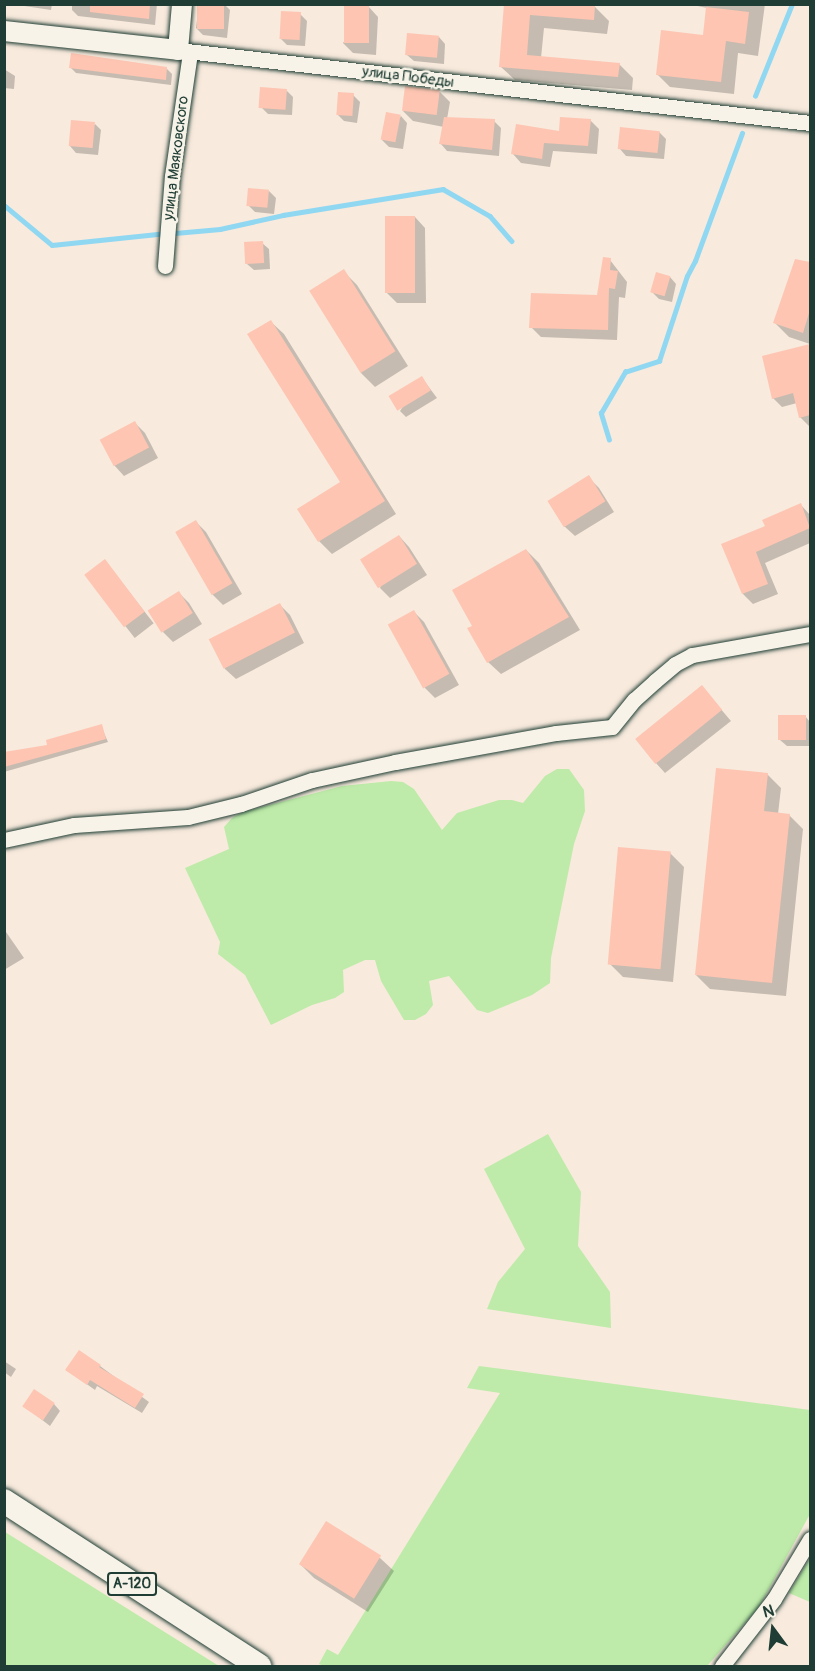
<!DOCTYPE html>
<meta charset="utf-8">
<style>
body{margin:0}
#map{position:relative;width:815px;height:1671px;overflow:hidden;background:#f8eadd;font-family:Pangolin,sans-serif}
div>[style]{position:absolute}
[style*='--x']{left:calc(var(--x)*1px);top:calc(var(--y)*1px);width:calc(var(--w)*1px);rotate:calc(var(--a)*1deg)}
.green>*{inset:0;background:#beeba9}
.shadow>*{inset:0;background:#0003;transform-origin:0 0}
.stream>*{height:4.5px;margin:-2.25px;padding:0 2.25px;transform-origin:2.25px;border-radius:2.25px;background:#90d7f2}
.building>*{inset:0;background:#fec5b2;transform-origin:0 0}
.roads{filter:drop-shadow(0 0 2px #1f3d34) drop-shadow(0 0 2px #1f3d34)}
.minor>*{height:15px;margin:-7.5px;padding:0 7.5px;transform-origin:7.5px;border-radius:7.5px;background:#f7f3e8}
.tertiary>*{height:20px;margin:-10px;padding:0 10px;transform-origin:10px;border-radius:10px;background:#f7f3e8}
.primary>*{height:24px;margin:-12px;padding:0 12px;transform-origin:12px;border-radius:12px;background:#f7f3e8}
span{translate:-50% -50%;white-space:nowrap;text-align:center;line-height:1.15;-webkit-text-stroke:5px #f7f3e8;paint-order:stroke}
.shield-label span{padding:2px 4px;background:#f7f3e8;border:2px solid;border-radius:4px;-webkit-text-stroke-width:0}
.shield-label{font-size:14px;color:#1f3d34;font-weight:700}
.street-label{font-size:15px;color:#1f3d34}
.frame{position:absolute;inset:0;border:6px solid #1f3d34;pointer-events:none}
.north{position:absolute;left:743px;top:1599px;width:60px;height:60px;-webkit-text-stroke:4px #f7f3e8;paint-order:stroke;rotate:345deg;font-size:16px;font-weight:700;line-height:24px;text-align:center;color:#1f3d34}
.north::after{content:'';display:block;margin:auto;width:21px;height:27px;background:#1f3d34;clip-path:polygon(50% 0,100% 100%,50% 72%,0 100%)}
</style>
<div id="map">
<div class="green">
<i style="clip-path:polygon(557px 769px,569px 769px,584px 790px,585px 811px,574px 844px,551px 958px,550px 983px,532px 995px,488px 1013px,477px 1010px,449px 976px,429px 981px,433px 1005px,426px 1014px,415px 1020px,404px 1020px,381px 981px,375px 960px,365px 960px,343px 970px,344px 992px,335px 998px,312px 1005px,271px 1025px,245px 975px,218px 954px,220px 942px,185px 868px,229px 849px,224px 827px,232px 818px,243px 812px,342px 786px,391px 781px,403px 782px,414px 789px,442px 830px,457px 813px,499px 800px,512px 800px,523px 803px,545px 776px)"></i>
<i style="clip-path:polygon(548px 1134px,581px 1192px,578px 1246px,610px 1292px,611px 1328px,487px 1309px,498px 1282px,525px 1249px,484px 1169px)"></i>
<i style="clip-path:polygon(479px 1366px,810px 1410px,810px 1514px,759px 1607px,707px 1666px,324px 1666px,319px 1664px,327px 1649px,338px 1655px,500px 1393px,467px 1388px)"></i>
<i style="clip-path:polygon(4px 1532px,5px 1532px,219px 1666px,5px 1666px)"></i>
<i style="clip-path:polygon(810px 1558px,810px 1602px,789px 1593px)"></i>
</div>
<div class="shadow">
<i style="clip-path:polygon(11px 4px,52px 4px,51px 10px)"></i>
<i style="clip-path:polygon(72px 4px,157px 4px,155px 25px,78px 16px,72px 10px)"></i>
<i style="clip-path:polygon(199px 4px,224px 4px,230px 10px,227px 38px,203px 35px,196px 28px)"></i>
<i style="clip-path:polygon(506px 4px,595px 7px,609px 21px,607px 34px,544px 28px,541px 58px,619px 64px,633px 78px,632px 90px,515px 80px,501px 67px)"></i>
<i style="clip-path:polygon(688px 4px,765px 4px,758px 56px,738px 53px,734px 94px,670px 87px,657px 74px,704px 37px,707px 8px)"></i>
<i style="clip-path:polygon(368px 6px,378px 17px,376px 55px,353px 53px,343px 43px)"></i>
<i style="clip-path:polygon(300px 14px,307px 21px,305px 46px,287px 45px,281px 39px)"></i>
<i style="clip-path:polygon(439px 37px,445px 44px,444px 64px,414px 61px,407px 55px)"></i>
<i style="clip-path:polygon(72px 55px,167px 69px,172px 74px,171px 85px,76px 73px,71px 68px)"></i>
<i style="clip-path:polygon(4px 69px,15px 76px,14px 89px,4px 88px)"></i>
<i style="clip-path:polygon(287px 91px,293px 97px,292px 115px,268px 114px,261px 107px)"></i>
<i style="clip-path:polygon(440px 92px,450px 102px,447px 119px,494px 121px,501px 128px,499px 156px,447px 151px,441px 144px,444px 127px,413px 121px,403px 111px)"></i>
<i style="clip-path:polygon(353px 95px,360px 102px,357px 123px,344px 121px,337px 114px)"></i>
<i style="clip-path:polygon(401px 116px,407px 123px,403px 149px,389px 147px,382px 140px)"></i>
<i style="clip-path:polygon(590px 120px,599px 129px,597px 154px,553px 151px,550px 167px,521px 163px,513px 154px)"></i>
<i style="clip-path:polygon(95px 124px,101px 130px,98px 155px,76px 153px,70px 146px)"></i>
<i style="clip-path:polygon(659px 132px,666px 139px,664px 159px,626px 156px,620px 149px)"></i>
<i style="clip-path:polygon(269px 191px,276px 198px,274px 214px,255px 212px,248px 205px)"></i>
<i style="clip-path:polygon(415px 217px,425px 228px,426px 303px,397px 303px,387px 293px)"></i>
<i style="clip-path:polygon(262px 243px,269px 249px,270px 269px,254px 270px,247px 264px)"></i>
<i style="clip-path:polygon(610px 260px,627px 282px,625px 298px,619px 297px,617px 340px,541px 337px,531px 327px,598px 297px)"></i>
<i style="clip-path:polygon(796px 261px,810px 263px,810px 344px,789px 337px,775px 323px)"></i>
<i style="clip-path:polygon(343px 271px,357px 285px,408px 366px,375px 387px,361px 373px)"></i>
<i style="clip-path:polygon(670px 277px,676px 284px,672px 302px,659px 299px,652px 292px)"></i>
<i style="clip-path:polygon(271px 322px,284px 334px,396px 514px,332px 554px,319px 541px,299px 510px,342px 483px)"></i>
<i style="clip-path:polygon(810px 345px,810px 426px,809px 426px,800px 417px,797px 403px,782px 407px,773px 398px,763px 357px)"></i>
<i style="clip-path:polygon(422px 378px,437px 398px,406px 417px,400px 411px)"></i>
<i style="clip-path:polygon(134px 422px,145px 433px,158px 458px,124px 476px,114px 465px)"></i>
<i style="clip-path:polygon(588px 477px,599px 488px,614px 512px,575px 536px,564px 526px)"></i>
<i style="clip-path:polygon(801px 505px,810px 515px,810px 543px,765px 563px,778px 594px,753px 604px,743px 594px,723px 545px,767px 527px)"></i>
<i style="clip-path:polygon(196px 522px,206px 532px,242px 594px,223px 605px,213px 595px)"></i>
<i style="clip-path:polygon(399px 536px,409px 547px,427px 575px,390px 598px,380px 588px)"></i>
<i style="clip-path:polygon(526px 550px,539px 563px,580px 630px,501px 674px,488px 662px)"></i>
<i style="left:105px;top:561px;width:79px;height:24px;rotate:52deg"></i>
<i style="clip-path:polygon(178px 592px,189px 603px,202px 624px,173px 642px,163px 632px)"></i>
<i style="clip-path:polygon(280px 605px,290px 615px,304px 643px,236px 679px,225px 669px,211px 641px)"></i>
<i style="clip-path:polygon(413px 611px,424px 622px,459px 685px,435px 698px,425px 688px)"></i>
<i style="clip-path:polygon(702px 687px,731px 721px,665px 773px,655px 762px)"></i>
<i style="clip-path:polygon(805px 716px,810px 722px,810px 746px,787px 746px,780px 740px)"></i>
<i style="clip-path:polygon(101px 726px,108px 742px,4px 772px,4px 754px,49px 746px)"></i>
<i style="clip-path:polygon(767px 774px,781px 788px,778px 814px,789px 815px,803px 829px,786px 996px,710px 989px,696px 975px)"></i>
<i style="clip-path:polygon(670px 853px,684px 867px,673px 982px,623px 977px,609px 963px)"></i>
<i style="clip-path:polygon(4px 929px,24px 958px,4px 970px)"></i>
<i style="clip-path:polygon(4px 1361px,16px 1369px,11px 1377px,4px 1372px)"></i>
<i style="clip-path:polygon(100px 1366px,149px 1402px,142px 1413px,97px 1386px,95px 1390px,67px 1370px)"></i>
<i style="clip-path:polygon(54px 1404px,60px 1411px,50px 1426px,24px 1406px)"></i>
<i style="clip-path:polygon(380px 1558px,394px 1571px,368px 1612px,314px 1578px,300px 1564px)"></i>
</div>
<div class="stream">
<i style="--x:755;--y:96;--w:99;--a:-68.1"></i>
<i style="--x:4;--y:205;--w:62;--a:39.8"></i>
<i style="--x:52;--y:245;--w:108;--a:-5.9"></i>
<i style="--x:175;--y:233;--w:45;--a:-5.1"></i>
<i style="--x:220;--y:229;--w:65;--a:-12.5"></i>
<i style="--x:283;--y:215;--w:162;--a:-9.2"></i>
<i style="--x:443;--y:189;--w:54;--a:29.9"></i>
<i style="--x:490;--y:216;--w:33;--a:49"></i>
<i style="--x:609;--y:440;--w:28;--a:-107"></i>
<i style="--x:601;--y:413;--w:48;--a:-59.7"></i>
<i style="--x:625;--y:372;--w:36;--a:-18"></i>
<i style="--x:659;--y:361;--w:89;--a:-71.8"></i>
<i style="--x:687;--y:276;--w:17;--a:-62"></i>
<i style="--x:695;--y:261;--w:136;--a:-69.8"></i>
</div>
<div class="building">
<i style="clip-path:polygon(90px 4px,150px 4px,149px 19px,90px 12px)"></i>
<i style="left:197px;top:4px;width:27px;height:25px"></i>
<i style="left:344px;top:4px;width:25px;height:39px"></i>
<i style="clip-path:polygon(504px 4px,595px 6px,594px 20px,530px 15px,527px 55px,620px 63px,618px 77px,499px 67px)"></i>
<i style="clip-path:polygon(706px 7px,749px 12px,745px 44px,726px 41px,721px 82px,656px 75px,661px 30px,703px 35px)"></i>
<i style="left:281px;top:11px;width:20px;height:28px;rotate:3deg"></i>
<i style="left:407px;top:33px;width:32px;height:22px;rotate:5deg"></i>
<i style="clip-path:polygon(71px 53px,167px 67px,166px 80px,69px 68px)"></i>
<i style="left:405px;top:86px;width:35px;height:25px;rotate:7deg"></i>
<i style="left:260px;top:87px;width:27px;height:21px;rotate:4deg"></i>
<i style="left:338px;top:92px;width:16px;height:23px;rotate:4deg"></i>
<i style="left:386px;top:112px;width:15px;height:28px;rotate:11deg"></i>
<i style="clip-path:polygon(444px 117px,495px 119px,492px 150px,439px 144px)"></i>
<i style="clip-path:polygon(560px 117px,591px 119px,588px 146px,544px 143px,542px 159px,511px 154px,516px 124px,559px 131px)"></i>
<i style="left:71px;top:120px;width:24px;height:26px;rotate:5deg"></i>
<i style="left:620px;top:127px;width:40px;height:22px;rotate:6deg"></i>
<i style="left:248px;top:188px;width:21px;height:18px;rotate:5deg"></i>
<i style="left:385px;top:216px;width:30px;height:77px"></i>
<i style="left:263px;top:241px;width:22px;height:19px;rotate:87deg"></i>
<i style="clip-path:polygon(603px 257px,611px 258px,610px 270px,618px 271px,615px 289px,609px 288px,608px 330px,529px 328px,531px 293px,597px 295px)"></i>
<i style="clip-path:polygon(795px 259px,810px 262px,810px 310px,803px 333px,773px 323px)"></i>
<i style="left:344px;top:269px;width:97px;height:41px;rotate:58deg"></i>
<i style="left:656px;top:272px;width:15px;height:21px;rotate:16deg"></i>
<i style="clip-path:polygon(271px 320px,385px 501px,318px 542px,297px 509px,340px 482px,247px 334px)"></i>
<i style="clip-path:polygon(810px 344px,810px 415px,799px 418px,793px 393px,772px 399px,762px 356px)"></i>
<i style="left:422px;top:376px;width:17px;height:39px;rotate:59deg"></i>
<i style="left:135px;top:421px;width:30px;height:40px;rotate:62deg"></i>
<i style="left:589px;top:475px;width:31px;height:49px;rotate:58deg"></i>
<i style="clip-path:polygon(801px 503px,810px 528px,756px 552px,768px 584px,742px 594px,721px 544px,765px 526px,762px 520px)"></i>
<i style="left:196px;top:520px;width:73px;height:24px;rotate:60deg"></i>
<i style="left:399px;top:535px;width:34px;height:46px;rotate:58deg"></i>
<i style="clip-path:polygon(526px 549px,569px 617px,487px 663px,467px 628px,472px 626px,452px 590px)"></i>
<i style="left:105px;top:559px;width:66px;height:26px;rotate:53deg"></i>
<i style="left:179px;top:591px;width:26px;height:37px;rotate:58deg"></i>
<i style="left:280px;top:603px;width:33px;height:80px;rotate:63deg"></i>
<i style="left:414px;top:610px;width:73px;height:30px;rotate:61deg"></i>
<i style="left:702px;top:685px;width:32px;height:86px;rotate:51deg"></i>
<i style="left:778px;top:715px;width:28px;height:25px"></i>
<i style="clip-path:polygon(102px 724px,106px 739px,4px 767px,4px 752px,47px 745px,46px 740px)"></i>
<i style="clip-path:polygon(716px 768px,768px 773px,764px 811px,790px 814px,772px 983px,695px 975px)"></i>
<i style="left:618px;top:847px;width:53px;height:118px;rotate:5deg"></i>
<i style="clip-path:polygon(79px 1350px,101px 1365px,99px 1367px,144px 1394px,135px 1408px,90px 1380px,87px 1385px,65px 1370px)"></i>
<i style="left:34px;top:1389px;width:25px;height:21px;rotate:34deg"></i>
<i style="left:326px;top:1521px;width:65px;height:51px;rotate:32deg"></i>
</div>
<div class="roads">
<div class="minor">
<i style="--x:178;--y:50;--w:636;--a:6.59"></i>
<i style="--x:165;--y:266;--w:90;--a:-85.6"></i>
<i style="--x:172;--y:176;--w:125;--a:-81.7"></i>
<i style="--x:4;--y:840;--w:72;--a:-12.1"></i>
<i style="--x:74;--y:825;--w:114;--a:-4"></i>
<i style="--x:188;--y:817;--w:55;--a:-13.8"></i>
<i style="--x:241;--y:804;--w:75;--a:-18.7"></i>
<i style="--x:312;--y:780;--w:85;--a:-12.2"></i>
<i style="--x:395;--y:762;--w:164;--a:-10.2"></i>
<i style="--x:556;--y:733;--w:56;--a:-6.1"></i>
<i style="--x:612;--y:727;--w:35;--a:-51"></i>
<i style="--x:634;--y:700;--w:28;--a:-42"></i>
<i style="--x:655;--y:681;--w:26;--a:-40"></i>
<i style="--x:675;--y:664;--w:19;--a:-28"></i>
<i style="--x:692;--y:655;--w:120;--a:-10.1"></i>
<i style="--x:722;--y:1666;--w:85;--a:-52.2"></i>
<i style="--x:774;--y:1599;--w:70;--a:-59"></i>
</div>
<div class="tertiary">
<i style="--x:4;--y:31;--w:175;--a:6.2"></i>
<i style="--x:178;--y:50;--w:46;--a:-85"></i>
</div>
<div class="primary">
<i style="--x:4;--y:1501;--w:304;--a:32.9"></i>
</div>
</div>
<div class="shield-label">
<span style="left:132px;top:1584px">А-120</span>
</div>
<div class="street-label">
<span style="left:408px;top:77px;rotate:7deg">улица Победы</span>
<span style="left:176px;top:158px;rotate:-83deg">улица Маяковского</span>
</div>
<div class="frame"></div>
<div class="north">N</div>
</div>
